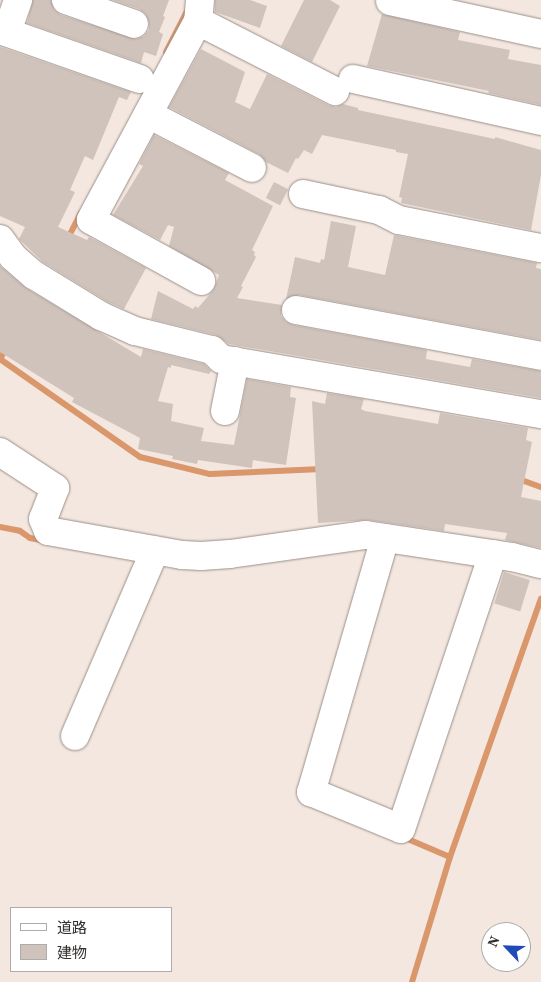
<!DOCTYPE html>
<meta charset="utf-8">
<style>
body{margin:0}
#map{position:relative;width:541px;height:982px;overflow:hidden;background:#f4e7e0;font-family:"Source Serif 4","Noto Sans JP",serif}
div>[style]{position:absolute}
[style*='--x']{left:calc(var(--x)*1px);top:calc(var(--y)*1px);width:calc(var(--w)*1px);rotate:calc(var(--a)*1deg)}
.stream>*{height:6px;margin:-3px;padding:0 3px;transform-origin:3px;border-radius:3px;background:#da976b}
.building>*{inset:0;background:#cfc3bc;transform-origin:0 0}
.roads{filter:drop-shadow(0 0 1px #9a8f87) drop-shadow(0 0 1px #9a8f87)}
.minor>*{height:28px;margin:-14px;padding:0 14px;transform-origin:14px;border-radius:14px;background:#fff}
span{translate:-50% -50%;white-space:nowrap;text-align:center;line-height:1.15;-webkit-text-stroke:5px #fff;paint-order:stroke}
.legend{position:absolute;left:10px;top:907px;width:162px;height:65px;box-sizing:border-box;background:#fff;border:1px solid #adacab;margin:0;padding:6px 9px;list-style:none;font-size:15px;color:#332f2c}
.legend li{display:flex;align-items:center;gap:10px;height:25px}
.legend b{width:25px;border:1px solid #adacab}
.north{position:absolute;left:481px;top:922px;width:50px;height:50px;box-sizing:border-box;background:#fff;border:1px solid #adacab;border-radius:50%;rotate:294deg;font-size:14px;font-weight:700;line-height:20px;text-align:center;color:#332f2c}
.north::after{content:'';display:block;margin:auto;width:18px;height:22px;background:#1f4ab8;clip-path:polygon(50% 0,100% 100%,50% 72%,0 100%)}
</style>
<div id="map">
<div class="stream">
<i style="--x:166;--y:52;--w:46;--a:-62.9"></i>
<i style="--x:67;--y:240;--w:30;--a:-63"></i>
<i style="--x:7;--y:346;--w:15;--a:118"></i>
<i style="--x:0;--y:359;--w:171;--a:35"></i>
<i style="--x:140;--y:457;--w:72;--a:13.7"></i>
<i style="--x:210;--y:474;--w:112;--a:-2.6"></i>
<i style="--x:516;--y:478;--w:27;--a:20"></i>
<i style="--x:0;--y:527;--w:20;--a:11"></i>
<i style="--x:20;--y:531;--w:12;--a:35"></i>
<i style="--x:30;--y:538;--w:16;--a:11"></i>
<i style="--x:403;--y:837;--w:51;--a:23.1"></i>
<i style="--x:412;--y:982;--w:131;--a:-73.1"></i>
<i style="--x:450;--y:857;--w:274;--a:-70.6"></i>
</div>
<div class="building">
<i style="clip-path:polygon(33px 0,51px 0,54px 10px,61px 15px,136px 39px,144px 36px,149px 30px,149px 22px,146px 14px,139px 9px,113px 0,169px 0,163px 16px,165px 17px,159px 32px,163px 34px,156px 56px,144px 52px,141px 63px,27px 23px)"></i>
<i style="clip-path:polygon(215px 0,250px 0,267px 6px,260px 28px,215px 12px)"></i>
<i style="clip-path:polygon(304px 0,330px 0,340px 6px,312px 62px,281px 46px)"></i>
<i style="clip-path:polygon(382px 14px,460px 32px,458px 40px,510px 50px,508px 59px,541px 65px,541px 105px,488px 93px,489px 91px,367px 66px)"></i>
<i style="clip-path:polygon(0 47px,131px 92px,127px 100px,119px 97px,93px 160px,85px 156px,70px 190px,75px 192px,58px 227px,87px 240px,89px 237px,146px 268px,124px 309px,108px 302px,43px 262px,19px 239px,25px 227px,0 216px)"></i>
<i style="clip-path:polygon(201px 49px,245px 72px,235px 102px,250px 109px,267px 74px,328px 105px,336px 107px,343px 104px,358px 108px,358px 110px,495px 139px,495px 137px,541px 150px,541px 175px,531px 230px,401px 203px,402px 198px,399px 197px,408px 154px,396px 152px,396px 150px,322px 135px,312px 154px,304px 150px,298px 159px,296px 158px,288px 173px,266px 162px,259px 154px,169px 107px)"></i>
<i style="clip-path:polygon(154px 135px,229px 173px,225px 180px,273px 206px,252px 250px,255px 252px,254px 255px,256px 257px,241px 286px,243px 287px,237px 298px,282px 305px,281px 316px,286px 322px,293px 325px,427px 350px,426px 359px,470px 367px,472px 359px,541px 371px,541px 398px,229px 344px,216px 335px,151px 319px,158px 291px,193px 309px,195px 306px,198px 308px,214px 289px,219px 275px,169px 246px,174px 227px,168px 225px,160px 240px,113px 215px,143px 166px,139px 164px)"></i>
<i style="left:274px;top:182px;width:16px;height:18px;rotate:27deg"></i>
<i style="clip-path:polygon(331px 221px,356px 226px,348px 267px,385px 275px,394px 235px,537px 263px,536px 268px,541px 269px,541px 340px,299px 295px,286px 299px,295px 257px,320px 263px,321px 259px,324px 260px)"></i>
<i style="clip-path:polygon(0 266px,26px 288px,141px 357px,143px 349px,204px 364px,211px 371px,209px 374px,171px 365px,171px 368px,168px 367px,158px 401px,173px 404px,171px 421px,204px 428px,201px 441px,234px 445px,247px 379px,291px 387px,290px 397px,296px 398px,286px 465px,253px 460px,252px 468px,198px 460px,197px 464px,172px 459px,173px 456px,138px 449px,140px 438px,72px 402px,74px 398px,0 352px)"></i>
<i style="clip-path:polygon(327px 393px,364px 399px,361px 409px,365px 411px,438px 424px,440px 413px,528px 428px,526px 440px,532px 442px,521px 497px,541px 501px,541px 548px,505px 540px,507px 533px,445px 524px,444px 531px,368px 520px,318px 523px,312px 401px,325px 404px)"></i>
<i style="left:504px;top:572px;width:27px;height:33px;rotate:17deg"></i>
</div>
<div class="roads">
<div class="minor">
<i style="--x:66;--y:0;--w:72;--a:19.4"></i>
<i style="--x:200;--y:0;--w:21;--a:95"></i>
<i style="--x:198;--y:21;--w:226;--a:118.3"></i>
<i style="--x:91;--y:220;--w:126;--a:29"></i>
<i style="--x:390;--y:1;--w:155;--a:12.3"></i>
<i style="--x:198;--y:21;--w:154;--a:27.1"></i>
<i style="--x:0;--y:30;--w:148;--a:19.3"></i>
<i style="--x:7;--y:32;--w:34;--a:-71"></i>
<i style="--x:353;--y:79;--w:193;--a:12.6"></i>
<i style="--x:148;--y:114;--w:117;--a:27.4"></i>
<i style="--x:303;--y:194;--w:78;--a:11.9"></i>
<i style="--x:379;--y:210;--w:22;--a:27"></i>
<i style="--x:399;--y:220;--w:145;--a:11.2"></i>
<i style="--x:0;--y:239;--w:22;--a:54"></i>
<i style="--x:13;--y:257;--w:28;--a:41"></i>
<i style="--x:34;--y:275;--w:79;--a:31.5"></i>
<i style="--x:101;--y:316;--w:37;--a:24"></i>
<i style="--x:135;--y:331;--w:79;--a:13.9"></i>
<i style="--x:212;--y:350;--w:13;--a:45"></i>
<i style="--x:221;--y:359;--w:325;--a:9.8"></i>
<i style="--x:296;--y:310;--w:249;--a:10.6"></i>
<i style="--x:225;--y:411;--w:51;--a:-78.7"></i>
<i style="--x:0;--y:452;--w:66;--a:33.2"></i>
<i style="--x:55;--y:488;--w:33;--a:111"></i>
<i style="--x:43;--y:519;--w:13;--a:67"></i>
<i style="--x:48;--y:531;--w:136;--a:10.2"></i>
<i style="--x:182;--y:555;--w:19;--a:3"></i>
<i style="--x:201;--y:556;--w:29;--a:-4"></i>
<i style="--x:230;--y:554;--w:137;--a:-8"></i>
<i style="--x:366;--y:535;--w:148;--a:8.6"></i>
<i style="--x:512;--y:557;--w:30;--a:14"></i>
<i style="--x:385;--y:538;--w:265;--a:106.2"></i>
<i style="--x:311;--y:792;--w:97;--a:22.3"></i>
<i style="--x:401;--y:829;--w:290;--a:-71.5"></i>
<i style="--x:75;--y:736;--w:202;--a:-66.7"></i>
</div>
</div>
<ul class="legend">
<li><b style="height:6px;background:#fff"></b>道路</li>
<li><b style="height:14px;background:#cfc3bc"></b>建物</li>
</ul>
<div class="north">N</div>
</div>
